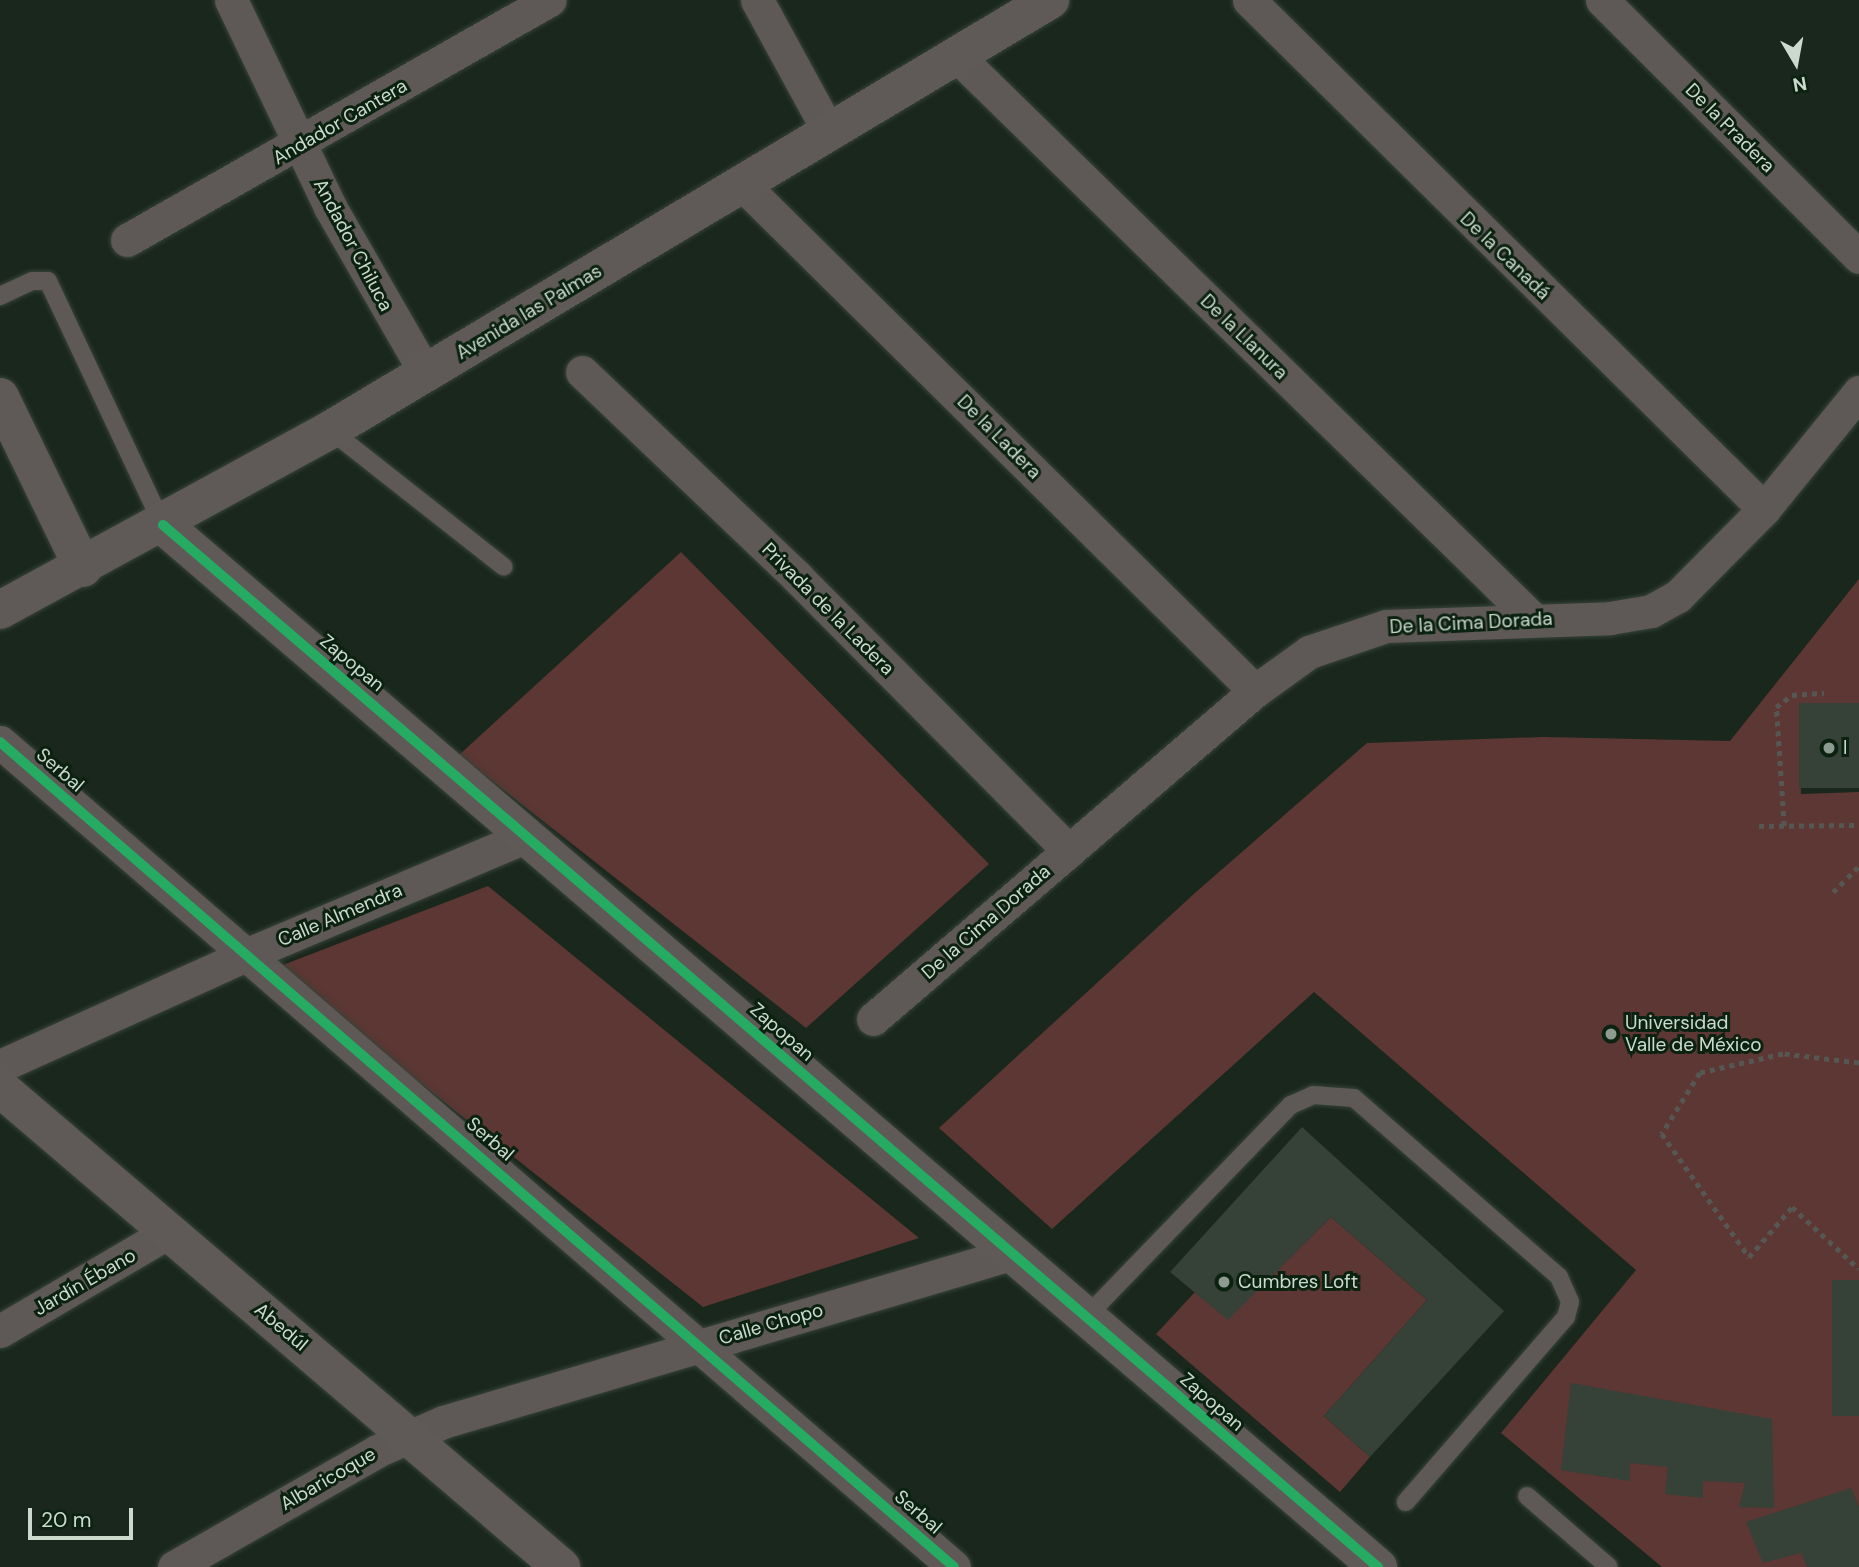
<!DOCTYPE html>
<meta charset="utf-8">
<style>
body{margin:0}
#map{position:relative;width:1859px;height:1567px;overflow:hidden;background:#1a271d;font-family:"DM Sans",sans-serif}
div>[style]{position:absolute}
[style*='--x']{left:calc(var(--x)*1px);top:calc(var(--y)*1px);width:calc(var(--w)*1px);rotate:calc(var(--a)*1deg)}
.green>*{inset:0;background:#5c3733}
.building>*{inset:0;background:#364138;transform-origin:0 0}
.path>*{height:4.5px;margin-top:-2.25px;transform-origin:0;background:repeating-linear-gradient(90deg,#565753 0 5px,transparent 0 10px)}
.roads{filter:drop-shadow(0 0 2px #37433a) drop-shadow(0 0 2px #37433a)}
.lane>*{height:18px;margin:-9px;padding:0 9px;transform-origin:9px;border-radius:9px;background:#5e5856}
.street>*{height:33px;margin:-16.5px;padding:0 16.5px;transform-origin:16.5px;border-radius:16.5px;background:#5e5856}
.secondary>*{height:38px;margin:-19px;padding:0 19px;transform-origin:19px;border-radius:19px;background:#5f5a57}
.cycleway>*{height:10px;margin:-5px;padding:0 5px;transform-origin:5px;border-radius:5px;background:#26ab63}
.dots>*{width:19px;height:19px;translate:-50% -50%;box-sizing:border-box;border:4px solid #0c2211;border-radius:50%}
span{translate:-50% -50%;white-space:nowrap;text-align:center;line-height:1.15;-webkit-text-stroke:6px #0c2211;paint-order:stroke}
.street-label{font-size:19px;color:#ccdace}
.poi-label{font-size:19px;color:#ccdace}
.left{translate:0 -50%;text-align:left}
.north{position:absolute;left:1761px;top:28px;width:70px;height:70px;-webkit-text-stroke:5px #0c2211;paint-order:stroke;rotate:170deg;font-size:19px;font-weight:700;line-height:28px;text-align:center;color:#ccdace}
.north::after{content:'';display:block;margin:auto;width:24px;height:32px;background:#ccdace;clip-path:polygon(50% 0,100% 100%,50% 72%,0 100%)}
.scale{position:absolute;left:28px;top:1508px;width:105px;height:32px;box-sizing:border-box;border:4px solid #ccdace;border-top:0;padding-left:9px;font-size:21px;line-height:24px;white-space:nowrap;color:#ccdace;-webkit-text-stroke:5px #0c2211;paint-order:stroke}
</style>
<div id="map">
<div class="green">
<i style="clip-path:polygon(681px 552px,989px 864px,806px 1028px,459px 755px)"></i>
<i style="clip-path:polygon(1859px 579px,1859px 703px,1799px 708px,1801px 794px,1859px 792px,1859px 1567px,1662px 1567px,1501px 1433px,1636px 1270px,1314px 992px,1052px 1229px,939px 1128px,1196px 892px,1367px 743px,1544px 737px,1730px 741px)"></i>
<i style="clip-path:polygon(488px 886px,919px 1238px,703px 1307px,275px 968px)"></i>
<i style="clip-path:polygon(1331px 1217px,1427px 1300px,1324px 1416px,1370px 1457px,1340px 1492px,1156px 1334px,1195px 1292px,1228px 1319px)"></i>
</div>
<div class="building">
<i style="left:1859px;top:703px;width:85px;height:60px;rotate:90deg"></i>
<i style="clip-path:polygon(1302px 1127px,1504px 1311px,1370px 1457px,1324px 1416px,1427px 1300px,1331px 1217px,1228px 1320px,1170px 1272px)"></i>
<i style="left:1859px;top:1280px;width:136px;height:27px;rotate:90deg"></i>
<i style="clip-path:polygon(1571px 1383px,1772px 1419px,1774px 1508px,1739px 1507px,1745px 1483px,1703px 1481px,1703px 1498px,1665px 1494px,1668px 1467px,1630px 1463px,1630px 1481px,1561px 1470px)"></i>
<i style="clip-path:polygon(1851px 1488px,1859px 1507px,1859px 1567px,1807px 1567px,1801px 1553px,1763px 1563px,1746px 1522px)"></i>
</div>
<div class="path">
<i style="--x:1759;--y:826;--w:100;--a:-0.6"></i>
<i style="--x:1784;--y:826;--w:119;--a:-93.8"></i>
<i style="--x:1776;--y:707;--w:20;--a:-37"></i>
<i style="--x:1792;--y:695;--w:32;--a:-4"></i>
<i style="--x:1833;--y:892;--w:37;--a:-45"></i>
<i style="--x:1859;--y:1063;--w:77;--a:-173.2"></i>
<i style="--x:1783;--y:1054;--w:85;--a:167.1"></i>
<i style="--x:1700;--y:1073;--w:72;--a:121.9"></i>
<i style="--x:1662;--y:1134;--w:151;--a:54.7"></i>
<i style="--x:1749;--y:1257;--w:66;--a:-49.3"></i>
<i style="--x:1792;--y:1207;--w:91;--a:42.8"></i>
</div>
<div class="roads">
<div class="lane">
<i style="--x:0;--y:296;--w:35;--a:-25"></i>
<i style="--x:32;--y:281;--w:16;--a:0"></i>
<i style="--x:48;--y:281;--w:270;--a:64.8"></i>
<i style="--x:330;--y:430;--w:221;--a:38.2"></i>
<i style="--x:1086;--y:1317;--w:295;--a:-46"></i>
<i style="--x:1291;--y:1105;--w:24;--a:-24"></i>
<i style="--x:1313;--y:1095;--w:41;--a:4.2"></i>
<i style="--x:1354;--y:1098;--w:272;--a:41.1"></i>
<i style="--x:1559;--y:1277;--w:27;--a:66"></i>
<i style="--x:1570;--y:1302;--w:16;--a:105"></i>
<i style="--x:1566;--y:1317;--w:245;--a:130.9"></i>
<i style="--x:1527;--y:1496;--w:108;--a:40.9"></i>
</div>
<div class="street">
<i style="--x:231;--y:0;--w:229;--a:64.4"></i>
<i style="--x:330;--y:207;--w:193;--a:60.1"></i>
<i style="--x:757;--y:0;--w:150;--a:61.4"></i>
<i style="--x:1249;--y:0;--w:724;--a:44.66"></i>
<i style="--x:1602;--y:0;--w:363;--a:45"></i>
<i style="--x:957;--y:56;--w:804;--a:44.34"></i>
<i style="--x:742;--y:184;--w:721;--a:44.66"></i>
<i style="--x:127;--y:240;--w:486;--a:-29.6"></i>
<i style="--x:582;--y:372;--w:297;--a:43.6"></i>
<i style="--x:797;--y:577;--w:386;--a:45.2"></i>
<i style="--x:0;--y:742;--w:1261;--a:40.85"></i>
<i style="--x:873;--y:1019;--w:503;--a:-40.65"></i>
<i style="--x:1255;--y:691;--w:67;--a:-35.8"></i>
<i style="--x:1309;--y:652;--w:81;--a:-18.7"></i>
<i style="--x:1386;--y:626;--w:224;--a:-2"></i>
<i style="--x:1610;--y:618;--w:42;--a:-9.7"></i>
<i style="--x:1651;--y:611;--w:31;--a:-29"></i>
<i style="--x:1678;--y:596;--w:122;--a:-45.3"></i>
<i style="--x:1764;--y:509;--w:151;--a:-50.9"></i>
<i style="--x:0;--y:1066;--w:272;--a:-24.3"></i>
<i style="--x:248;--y:954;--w:304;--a:-22.9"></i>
<i style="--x:0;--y:1331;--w:196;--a:-30.4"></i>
<i style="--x:174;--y:1567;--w:234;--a:-29.7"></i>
<i style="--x:377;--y:1451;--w:72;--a:-23.7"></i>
<i style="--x:443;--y:1422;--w:595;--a:-16.49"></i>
</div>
<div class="secondary">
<i style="--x:0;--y:397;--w:190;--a:64.1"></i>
<i style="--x:163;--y:525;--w:1601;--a:40.62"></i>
<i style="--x:0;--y:610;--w:376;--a:-28.6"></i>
<i style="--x:330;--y:430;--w:839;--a:-30.85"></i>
<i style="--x:0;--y:1088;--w:738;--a:40.49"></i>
</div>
</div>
<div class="cycleway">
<i style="--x:163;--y:525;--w:1601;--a:40.62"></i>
<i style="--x:0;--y:742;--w:1261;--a:40.85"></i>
</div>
<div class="dots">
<i style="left:1829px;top:748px;background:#8e9b90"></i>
<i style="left:1611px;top:1034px;background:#8e9b90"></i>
<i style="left:1224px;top:1282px;background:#8e9b90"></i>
</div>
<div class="street-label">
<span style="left:340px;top:122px;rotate:-30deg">Andador Cantera</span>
<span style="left:1730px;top:128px;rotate:45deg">De la Pradera</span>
<span style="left:353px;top:245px;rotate:62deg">Andador Chiluca</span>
<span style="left:1505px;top:256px;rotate:44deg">De la Canadá</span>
<span style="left:529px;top:312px;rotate:-31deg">Avenida las Palmas</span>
<span style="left:1244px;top:337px;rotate:44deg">De la Llanura</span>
<span style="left:999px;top:437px;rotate:45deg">De la Ladera</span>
<span style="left:828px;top:609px;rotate:45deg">Privada de la Ladera</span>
<span style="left:1471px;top:623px;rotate:-3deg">De la Cima Dorada</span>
<span style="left:352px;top:663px;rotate:40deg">Zapopan</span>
<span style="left:60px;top:770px;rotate:41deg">Serbal</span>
<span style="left:340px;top:915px;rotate:-23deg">Calle Almendra</span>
<span style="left:986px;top:922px;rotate:-41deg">De la Cima Dorada</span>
<span style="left:782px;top:1032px;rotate:41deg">Zapopan</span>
<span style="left:490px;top:1139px;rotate:41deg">Serbal</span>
<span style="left:85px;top:1282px;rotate:-30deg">Jardín Ébano</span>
<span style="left:771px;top:1324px;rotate:-16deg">Calle Chopo</span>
<span style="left:281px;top:1327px;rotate:40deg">Abedúl</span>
<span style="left:1212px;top:1402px;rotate:41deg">Zapopan</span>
<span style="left:328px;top:1479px;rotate:-30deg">Albaricoque</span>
<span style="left:918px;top:1512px;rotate:41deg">Serbal</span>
</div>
<div class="poi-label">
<span class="left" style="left:1843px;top:748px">I</span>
<span class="left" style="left:1625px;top:1034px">Universidad<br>Valle de México</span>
<span class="left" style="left:1238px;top:1282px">Cumbres Loft</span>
</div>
<div class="north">N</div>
<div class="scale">20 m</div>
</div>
